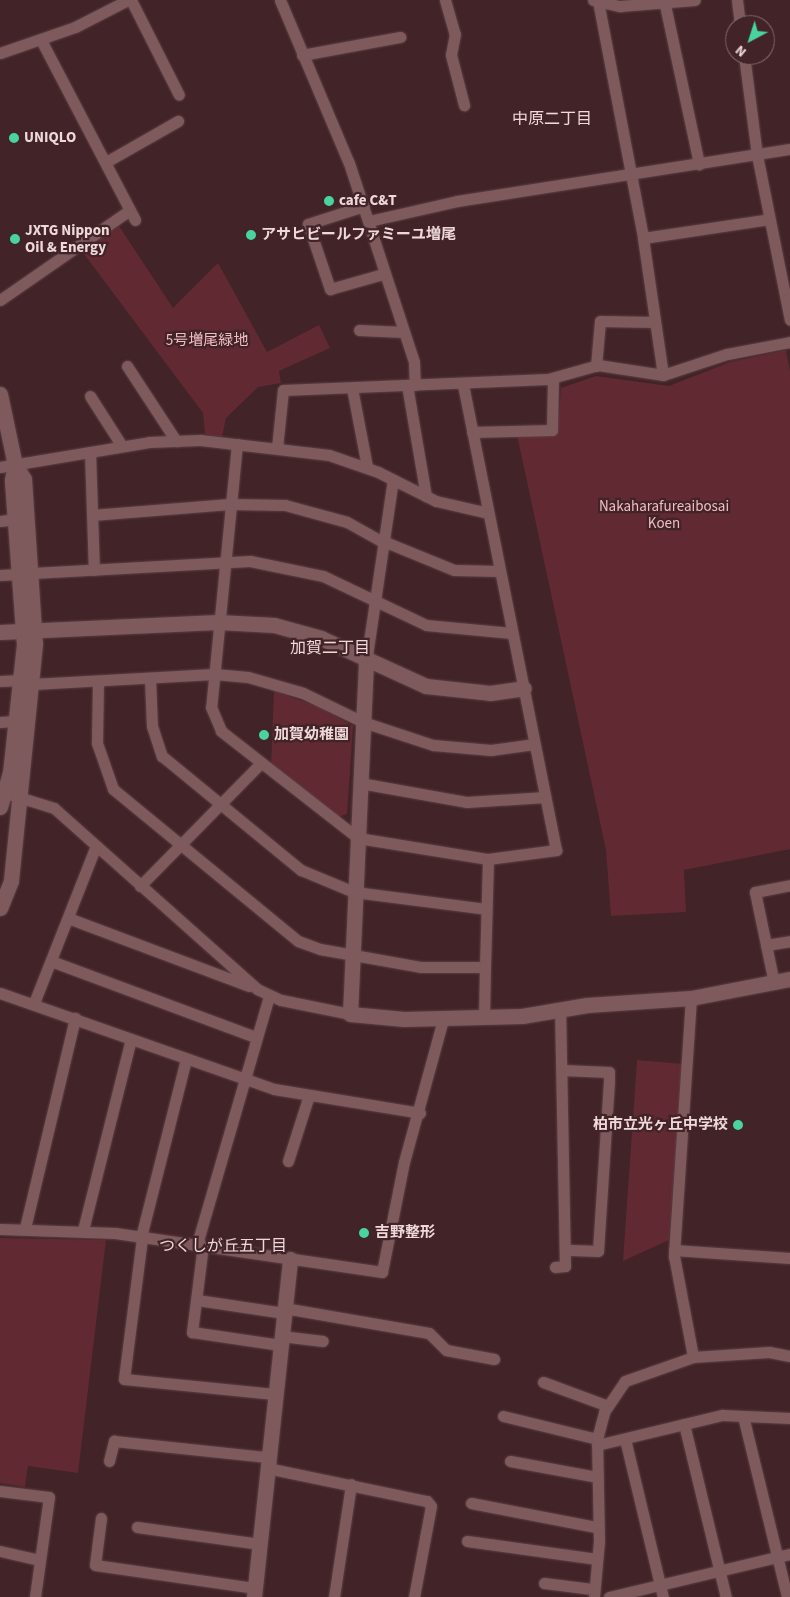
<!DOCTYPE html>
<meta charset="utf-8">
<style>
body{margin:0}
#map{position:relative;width:790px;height:1597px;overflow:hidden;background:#422327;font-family:"Source Sans 3","Noto Sans JP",sans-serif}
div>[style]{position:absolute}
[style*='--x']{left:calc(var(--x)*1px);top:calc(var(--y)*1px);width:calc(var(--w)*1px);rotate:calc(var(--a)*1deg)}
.green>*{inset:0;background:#612931}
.roads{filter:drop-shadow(0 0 1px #5b4045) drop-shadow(0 0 1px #5b4045)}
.minor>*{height:11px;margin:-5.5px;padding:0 5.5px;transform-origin:5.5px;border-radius:5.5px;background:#7e5a5d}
.tertiary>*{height:15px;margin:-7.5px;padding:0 7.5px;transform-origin:7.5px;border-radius:7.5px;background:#7e5a5d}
.dots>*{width:14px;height:14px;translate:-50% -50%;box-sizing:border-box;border:2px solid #422327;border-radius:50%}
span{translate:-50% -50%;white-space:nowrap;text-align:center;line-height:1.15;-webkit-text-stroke:4.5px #422327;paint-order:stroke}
.poi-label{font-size:15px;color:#eed8da;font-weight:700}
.left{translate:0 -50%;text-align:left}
.right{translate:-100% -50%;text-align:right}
.park-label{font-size:15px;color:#f1bdc1}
.neighbourhood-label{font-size:16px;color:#eed8da}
.north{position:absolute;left:725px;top:15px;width:50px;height:50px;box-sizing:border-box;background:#422327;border:1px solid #876b6f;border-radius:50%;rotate:220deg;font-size:14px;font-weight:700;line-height:20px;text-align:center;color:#eed8da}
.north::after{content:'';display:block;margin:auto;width:18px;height:22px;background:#49d49d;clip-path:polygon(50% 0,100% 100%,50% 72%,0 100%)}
</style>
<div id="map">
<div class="green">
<i style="clip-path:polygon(119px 226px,173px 308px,218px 263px,267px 352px,319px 325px,330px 348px,279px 371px,281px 383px,258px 387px,226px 418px,222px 437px,205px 434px,203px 413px,81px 250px)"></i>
<i style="clip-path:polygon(786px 350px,790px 372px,790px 849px,684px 870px,686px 912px,611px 916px,606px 850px,517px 435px,558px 433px,561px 388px,596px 376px,669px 386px,730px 362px)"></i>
<i style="clip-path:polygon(274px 691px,319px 707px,353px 726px,347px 814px,338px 817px,271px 765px)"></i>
<i style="clip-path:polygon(637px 1060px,683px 1064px,669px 1240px,623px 1261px)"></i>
<i style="clip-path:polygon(0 1238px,106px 1240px,78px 1473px,28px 1466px,25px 1487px,0 1483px)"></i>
</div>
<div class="roads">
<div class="minor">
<i style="--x:131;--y:0;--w:106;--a:63.2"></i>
<i style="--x:280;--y:0;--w:177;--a:67.1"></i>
<i style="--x:349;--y:163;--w:209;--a:71.9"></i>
<i style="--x:414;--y:362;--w:23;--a:88"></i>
<i style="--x:445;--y:0;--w:35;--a:74"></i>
<i style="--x:455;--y:34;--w:21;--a:101"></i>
<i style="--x:451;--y:55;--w:52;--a:75.4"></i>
<i style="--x:593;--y:0;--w:28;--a:13"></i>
<i style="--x:620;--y:6;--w:75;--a:-4.6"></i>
<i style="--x:737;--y:0;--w:25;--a:83"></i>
<i style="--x:598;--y:1;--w:241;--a:79.2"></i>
<i style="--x:643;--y:238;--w:138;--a:81.7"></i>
<i style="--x:665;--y:5;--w:163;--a:77.9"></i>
<i style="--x:41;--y:40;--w:203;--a:62.4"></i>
<i style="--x:0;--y:53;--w:79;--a:-19.1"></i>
<i style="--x:75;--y:27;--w:59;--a:-27"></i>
<i style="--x:302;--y:55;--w:100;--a:-10.4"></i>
<i style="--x:744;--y:55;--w:101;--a:82.6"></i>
<i style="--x:757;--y:155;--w:168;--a:78.7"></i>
<i style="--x:106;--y:162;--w:83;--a:-29.7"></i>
<i style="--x:364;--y:206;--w:59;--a:162.2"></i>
<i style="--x:308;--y:224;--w:69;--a:71.3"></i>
<i style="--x:330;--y:289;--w:55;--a:-15.8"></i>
<i style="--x:369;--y:221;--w:90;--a:-12.8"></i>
<i style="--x:457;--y:201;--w:337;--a:-8.9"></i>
<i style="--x:643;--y:238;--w:128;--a:-8.5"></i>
<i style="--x:0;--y:300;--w:158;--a:-34.7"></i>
<i style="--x:359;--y:330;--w:45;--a:2.5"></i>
<i style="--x:127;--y:366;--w:90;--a:56.8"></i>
<i style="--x:596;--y:366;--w:45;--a:-84.9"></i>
<i style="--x:600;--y:321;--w:55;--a:1"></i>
<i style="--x:407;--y:385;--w:113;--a:80.3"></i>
<i style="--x:352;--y:388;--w:80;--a:79.2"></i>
<i style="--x:90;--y:396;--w:59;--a:57.4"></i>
<i style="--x:472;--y:432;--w:80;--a:-1.4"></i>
<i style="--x:552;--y:430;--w:52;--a:-88.9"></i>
<i style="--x:237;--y:444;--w:264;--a:95.6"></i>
<i style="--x:211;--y:707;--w:26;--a:67"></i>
<i style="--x:221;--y:731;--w:174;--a:38"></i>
<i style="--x:358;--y:838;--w:132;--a:9.2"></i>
<i style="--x:488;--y:859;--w:69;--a:-7.5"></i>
<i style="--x:556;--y:850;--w:475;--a:-101.3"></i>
<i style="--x:277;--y:448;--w:58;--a:-84.1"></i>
<i style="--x:283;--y:390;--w:265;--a:-2.4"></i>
<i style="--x:548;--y:379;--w:52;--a:-15.6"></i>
<i style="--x:598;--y:365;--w:66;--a:8.7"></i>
<i style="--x:663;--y:375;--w:67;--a:-18.2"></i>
<i style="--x:727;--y:354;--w:64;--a:-10.8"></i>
<i style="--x:90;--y:452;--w:118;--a:88.1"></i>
<i style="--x:0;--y:467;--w:151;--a:-9.5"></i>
<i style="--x:149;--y:442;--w:51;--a:-2.2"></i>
<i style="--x:200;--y:440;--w:130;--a:6.6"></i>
<i style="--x:329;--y:455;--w:52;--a:19.1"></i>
<i style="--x:378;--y:472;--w:65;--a:26.6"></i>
<i style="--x:436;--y:501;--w:53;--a:13"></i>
<i style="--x:92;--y:515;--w:138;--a:-4.6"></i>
<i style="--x:230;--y:504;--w:55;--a:1"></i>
<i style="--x:285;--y:505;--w:64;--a:15.3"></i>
<i style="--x:347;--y:522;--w:41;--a:29.1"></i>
<i style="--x:0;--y:521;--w:16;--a:-7"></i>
<i style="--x:383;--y:541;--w:77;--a:22.2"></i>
<i style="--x:454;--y:570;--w:46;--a:1.2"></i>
<i style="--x:33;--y:573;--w:217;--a:-3.2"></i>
<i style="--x:250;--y:561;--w:75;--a:11.6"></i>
<i style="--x:323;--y:576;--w:114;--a:25.4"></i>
<i style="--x:426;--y:625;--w:86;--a:5.3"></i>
<i style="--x:0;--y:575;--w:20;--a:-3"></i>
<i style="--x:366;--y:662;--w:184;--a:-81.6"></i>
<i style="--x:150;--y:679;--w:47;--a:87.6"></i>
<i style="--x:152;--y:726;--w:32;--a:72"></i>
<i style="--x:162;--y:756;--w:180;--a:39.4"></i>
<i style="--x:301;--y:870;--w:57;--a:22.5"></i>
<i style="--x:354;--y:892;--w:133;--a:7.3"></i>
<i style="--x:0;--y:681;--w:21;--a:-3"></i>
<i style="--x:98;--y:681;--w:62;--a:90.9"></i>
<i style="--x:97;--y:743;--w:49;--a:70.8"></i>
<i style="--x:113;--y:789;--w:239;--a:39.4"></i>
<i style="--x:298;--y:941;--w:23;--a:20"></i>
<i style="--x:320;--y:949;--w:103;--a:10.1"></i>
<i style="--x:421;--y:967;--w:64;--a:0"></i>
<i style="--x:485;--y:967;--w:108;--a:-88.4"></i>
<i style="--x:33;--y:684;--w:181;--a:-3.2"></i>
<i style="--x:214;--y:674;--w:34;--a:5"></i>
<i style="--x:248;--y:677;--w:57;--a:16.2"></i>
<i style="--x:303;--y:693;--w:67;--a:25.8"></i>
<i style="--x:363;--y:722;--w:74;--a:18.2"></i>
<i style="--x:433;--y:745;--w:58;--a:4.9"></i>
<i style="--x:491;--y:750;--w:44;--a:-7.8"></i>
<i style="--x:0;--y:722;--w:16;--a:-4"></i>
<i style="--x:360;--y:783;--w:109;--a:10.1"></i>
<i style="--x:467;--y:802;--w:78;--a:-3.7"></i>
<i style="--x:12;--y:795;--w:44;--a:17.2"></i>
<i style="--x:54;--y:808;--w:272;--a:41.7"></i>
<i style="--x:257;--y:989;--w:26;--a:25"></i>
<i style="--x:281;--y:1000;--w:70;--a:11.5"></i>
<i style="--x:140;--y:886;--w:170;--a:-45.5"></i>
<i style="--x:68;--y:918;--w:193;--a:20.6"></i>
<i style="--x:766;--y:945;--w:24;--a:-9"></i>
<i style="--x:51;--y:961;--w:218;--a:20.4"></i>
<i style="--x:774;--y:983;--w:93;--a:-101.8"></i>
<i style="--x:755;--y:892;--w:36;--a:-11"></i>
<i style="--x:0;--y:993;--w:290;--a:19.3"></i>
<i style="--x:274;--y:1089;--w:148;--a:9.3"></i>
<i style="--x:691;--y:998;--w:259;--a:93.8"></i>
<i style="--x:674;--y:1256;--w:103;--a:79.3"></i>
<i style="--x:34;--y:1003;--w:169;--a:-68.5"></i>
<i style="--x:484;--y:1018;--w:51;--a:-88.9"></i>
<i style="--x:562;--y:1070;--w:47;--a:2.4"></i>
<i style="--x:609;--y:1072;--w:9;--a:90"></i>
<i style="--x:609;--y:1081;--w:170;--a:93.7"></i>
<i style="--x:598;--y:1251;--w:33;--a:-178"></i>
<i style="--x:288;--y:1161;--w:69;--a:-72.3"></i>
<i style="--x:25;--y:1228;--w:216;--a:-76.6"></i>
<i style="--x:0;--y:1229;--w:115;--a:2"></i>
<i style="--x:115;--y:1233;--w:270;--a:8.3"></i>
<i style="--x:382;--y:1272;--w:112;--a:-78.7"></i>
<i style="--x:404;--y:1162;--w:148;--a:-74.7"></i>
<i style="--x:83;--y:1230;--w:197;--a:-75.9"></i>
<i style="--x:141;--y:1237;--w:184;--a:-75.8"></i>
<i style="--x:142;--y:1238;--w:142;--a:97.3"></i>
<i style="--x:124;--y:1379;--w:151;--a:5.7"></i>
<i style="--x:197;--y:1244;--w:258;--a:-73.8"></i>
<i style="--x:203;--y:1245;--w:88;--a:97.2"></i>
<i style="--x:192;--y:1332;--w:89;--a:8.4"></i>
<i style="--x:674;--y:1250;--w:116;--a:3.9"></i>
<i style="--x:555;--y:1267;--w:10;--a:-6"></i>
<i style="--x:565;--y:1266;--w:256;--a:-91.1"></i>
<i style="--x:197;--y:1300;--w:88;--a:8.5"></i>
<i style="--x:284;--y:1308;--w:147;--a:9.8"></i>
<i style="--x:429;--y:1333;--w:24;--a:45"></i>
<i style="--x:446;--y:1350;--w:49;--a:10.6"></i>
<i style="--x:281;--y:1336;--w:42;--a:6.8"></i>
<i style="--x:543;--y:1382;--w:69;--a:20.3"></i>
<i style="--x:503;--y:1416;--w:97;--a:13.7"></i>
<i style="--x:743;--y:1416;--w:186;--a:76.3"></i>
<i style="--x:684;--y:1424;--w:178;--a:76.4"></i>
<i style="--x:625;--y:1439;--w:163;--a:76.5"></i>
<i style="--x:597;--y:1445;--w:129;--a:-13.5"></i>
<i style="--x:722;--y:1415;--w:68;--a:2.5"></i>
<i style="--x:109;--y:1461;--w:21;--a:-76"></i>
<i style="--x:114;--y:1441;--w:154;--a:6"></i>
<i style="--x:510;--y:1461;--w:88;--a:10.4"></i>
<i style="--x:267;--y:1468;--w:163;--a:11.7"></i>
<i style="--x:427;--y:1501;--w:6;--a:51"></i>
<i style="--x:431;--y:1506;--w:93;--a:100.6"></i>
<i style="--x:0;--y:1491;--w:49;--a:7"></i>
<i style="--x:49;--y:1497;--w:101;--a:98"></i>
<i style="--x:471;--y:1503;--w:127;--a:10.9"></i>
<i style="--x:101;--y:1518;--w:47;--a:97.3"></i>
<i style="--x:95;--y:1565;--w:162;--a:8.2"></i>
<i style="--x:137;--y:1527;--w:124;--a:7.9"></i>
<i style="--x:467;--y:1541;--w:131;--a:7.9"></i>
<i style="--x:0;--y:1551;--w:41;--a:12.7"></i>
<i style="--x:544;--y:1583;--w:48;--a:7.1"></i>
<i style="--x:334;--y:1597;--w:114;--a:-81.4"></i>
<i style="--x:594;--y:1597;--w:56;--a:-84.9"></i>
<i style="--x:599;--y:1541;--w:102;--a:-91.1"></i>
<i style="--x:597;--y:1439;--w:28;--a:-75"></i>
<i style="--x:604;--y:1412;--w:37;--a:-56"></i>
<i style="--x:625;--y:1381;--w:72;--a:-19.4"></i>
<i style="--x:693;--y:1357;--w:76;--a:-3.8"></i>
<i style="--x:769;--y:1352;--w:21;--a:11"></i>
<i style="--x:609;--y:1597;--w:186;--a:-13.4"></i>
</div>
<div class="tertiary">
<i style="--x:0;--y:394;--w:73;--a:78.1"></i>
<i style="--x:15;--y:465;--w:17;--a:57"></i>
<i style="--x:24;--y:479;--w:165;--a:86.2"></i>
<i style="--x:35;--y:644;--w:238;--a:95.8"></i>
<i style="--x:11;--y:881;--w:29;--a:112"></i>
<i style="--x:0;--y:632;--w:218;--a:-2.6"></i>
<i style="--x:218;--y:622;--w:56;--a:3.1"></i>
<i style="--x:274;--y:625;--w:49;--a:15.5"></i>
<i style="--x:321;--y:638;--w:115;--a:24.6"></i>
<i style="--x:426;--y:686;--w:64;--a:6.2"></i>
<i style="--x:490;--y:693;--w:34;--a:-8"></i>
<i style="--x:366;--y:662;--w:352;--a:92.6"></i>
<i style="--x:350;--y:1014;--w:54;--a:5.3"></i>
<i style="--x:404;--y:1019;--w:118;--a:-1.5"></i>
<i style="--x:522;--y:1016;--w:66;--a:-9.6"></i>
<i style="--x:587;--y:1005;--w:104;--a:-3.9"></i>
<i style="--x:691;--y:998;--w:101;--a:-10.9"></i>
<i style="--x:0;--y:807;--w:35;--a:-74"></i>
<i style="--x:10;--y:773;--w:129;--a:-83.8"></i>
<i style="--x:24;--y:645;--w:165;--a:-94.2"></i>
<i style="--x:12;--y:480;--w:15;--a:-79"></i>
<i style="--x:254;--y:1597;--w:340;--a:-83.9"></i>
</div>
</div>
<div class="dots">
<i style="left:14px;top:138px;background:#49d49d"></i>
<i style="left:329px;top:201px;background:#49d49d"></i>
<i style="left:251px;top:235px;background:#49d49d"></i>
<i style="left:15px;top:239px;background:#49d49d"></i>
<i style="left:264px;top:735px;background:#49d49d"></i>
<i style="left:738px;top:1125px;background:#49d49d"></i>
<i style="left:364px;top:1233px;background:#49d49d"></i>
</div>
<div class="poi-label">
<span class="left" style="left:24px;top:138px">UNIQLO</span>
<span class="left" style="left:339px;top:201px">cafe C&amp;T</span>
<span class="left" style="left:25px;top:239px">JXTG Nippon<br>Oil &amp; Energy</span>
<span class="left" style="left:261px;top:235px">アサヒビールファミーユ増尾</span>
<span class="left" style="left:274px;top:735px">加賀幼稚園</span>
<span class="right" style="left:728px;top:1125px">柏市立光ヶ丘中学校</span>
<span class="left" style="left:375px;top:1233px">吉野整形</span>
</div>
<div class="park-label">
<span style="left:207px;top:341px">5号増尾緑地</span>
<span style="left:664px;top:515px">Nakaharafureaibosai<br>Koen</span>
</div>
<div class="neighbourhood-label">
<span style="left:552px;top:119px">中原二丁目</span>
<span style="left:330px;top:648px">加賀二丁目</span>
<span style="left:223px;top:1246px">つくしが丘五丁目</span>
</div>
<div class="north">N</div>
</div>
